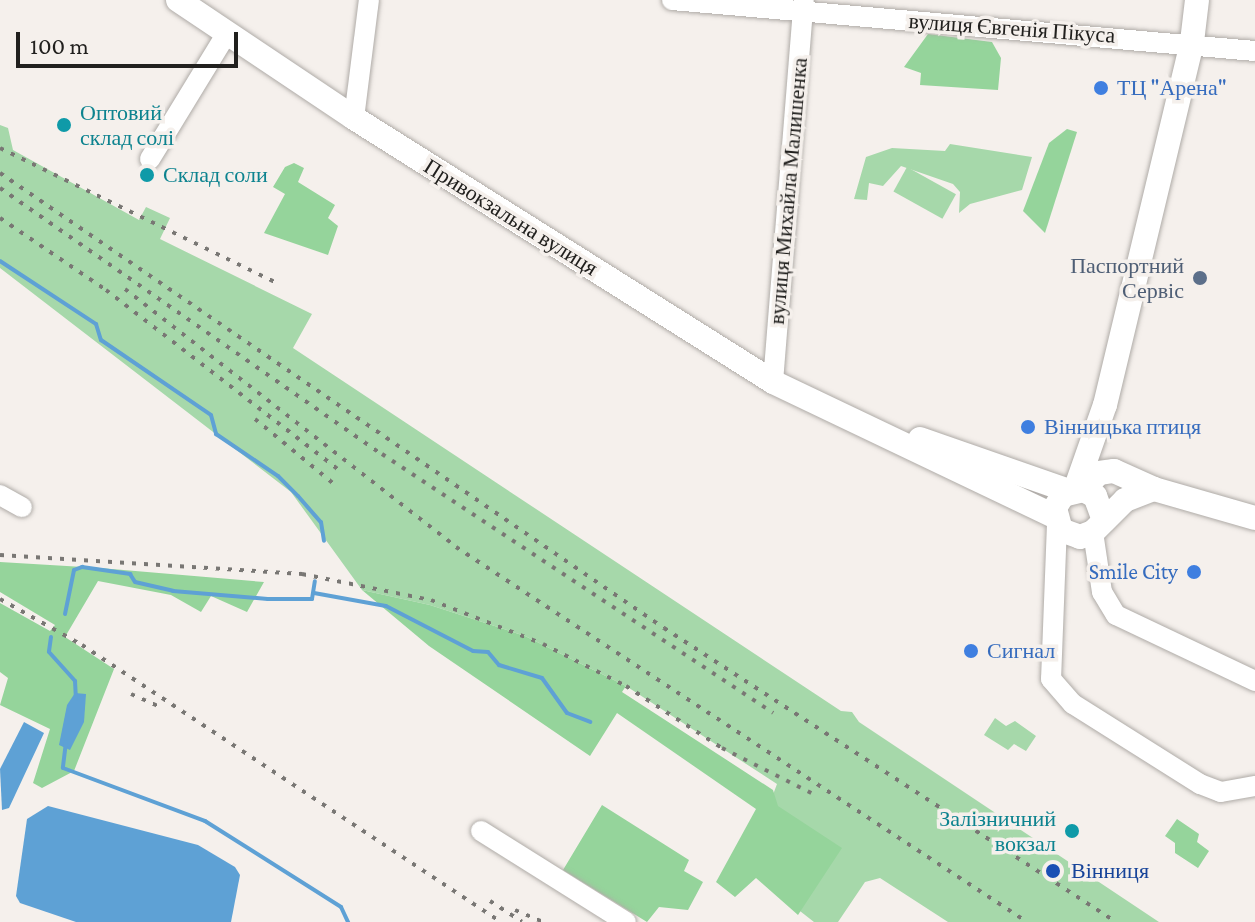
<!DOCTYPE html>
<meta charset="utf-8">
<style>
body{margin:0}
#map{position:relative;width:1255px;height:922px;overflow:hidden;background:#f5f0ec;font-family:"Crimson Pro",serif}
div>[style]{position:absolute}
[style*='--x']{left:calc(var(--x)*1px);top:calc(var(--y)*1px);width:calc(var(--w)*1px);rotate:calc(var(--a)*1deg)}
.green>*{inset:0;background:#a6d8aa;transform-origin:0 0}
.forest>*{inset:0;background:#95d49b}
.water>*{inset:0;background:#5ea1d5}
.stream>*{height:4px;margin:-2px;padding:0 2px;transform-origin:2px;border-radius:2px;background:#5ea1d5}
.roads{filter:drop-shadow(0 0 2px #afaba7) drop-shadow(0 0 2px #afaba7)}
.minor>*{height:20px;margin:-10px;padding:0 10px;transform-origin:10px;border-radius:10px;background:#fff}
.major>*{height:24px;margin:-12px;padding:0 12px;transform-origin:12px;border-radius:12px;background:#fff}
.rail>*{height:4px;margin-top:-2px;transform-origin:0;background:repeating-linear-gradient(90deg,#797774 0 4px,transparent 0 12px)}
.dots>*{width:22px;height:22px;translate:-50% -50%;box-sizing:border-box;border:4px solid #f5f0ec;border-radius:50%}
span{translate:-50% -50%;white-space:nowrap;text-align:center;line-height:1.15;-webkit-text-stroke:7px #f5f0ec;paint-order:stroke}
.street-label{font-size:22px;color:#21201e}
.shop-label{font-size:22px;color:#366cbe}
.left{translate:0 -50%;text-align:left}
.right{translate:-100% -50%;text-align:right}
.culture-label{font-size:22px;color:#0d838f}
.service-label{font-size:22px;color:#4e5e75}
.transit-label{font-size:22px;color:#164399}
.scale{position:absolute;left:16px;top:32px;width:222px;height:36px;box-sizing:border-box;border:4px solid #21201e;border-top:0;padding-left:10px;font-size:24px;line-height:28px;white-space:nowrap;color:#21201e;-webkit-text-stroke:6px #f5f0ec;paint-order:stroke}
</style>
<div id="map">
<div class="green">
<i style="clip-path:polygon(0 125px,8px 128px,13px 150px,139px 220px,146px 207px,170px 218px,160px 239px,312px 314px,293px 348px,841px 711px,852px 712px,859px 722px,1159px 922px,948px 922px,880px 878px,865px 882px,838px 922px,814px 922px,791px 904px,768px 808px,777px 784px,626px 686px,525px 636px,430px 605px,362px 590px,291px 492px,0 268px)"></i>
<i style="clip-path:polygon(950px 144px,1032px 157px,1022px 190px,970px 204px,959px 213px,960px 192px,953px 184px,901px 166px,883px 186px,869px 183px,867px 200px,854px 199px,866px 157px,892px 148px,945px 151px)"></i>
<i style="left:907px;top:167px;width:56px;height:28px;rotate:29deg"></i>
<i style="clip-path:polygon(995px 718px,1006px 726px,1015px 721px,1036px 736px,1026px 751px,1014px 744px,1008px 750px,984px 735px)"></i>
</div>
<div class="forest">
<i style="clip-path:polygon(928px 34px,992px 42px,1001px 58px,998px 90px,920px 85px,921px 73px,904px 67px)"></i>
<i style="clip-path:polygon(1067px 129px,1077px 132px,1045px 233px,1023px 211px,1049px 143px)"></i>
<i style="clip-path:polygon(294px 163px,304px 168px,298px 182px,335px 205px,328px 218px,338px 226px,328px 255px,264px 233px,285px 194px,273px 187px,285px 167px)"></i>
<i style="clip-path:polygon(0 562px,100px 568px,264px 582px,247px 612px,211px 596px,201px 612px,171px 595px,98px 581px,65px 637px,114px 669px,74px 771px,42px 788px,33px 783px,50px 729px,0 705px,8px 678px,0 672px,0 603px,50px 631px,55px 625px,0 592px)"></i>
<i style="clip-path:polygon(362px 590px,430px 605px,525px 636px,626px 686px,622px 692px,773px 790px,778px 806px,842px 848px,798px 915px,756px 878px,735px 897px,716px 882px,756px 809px,617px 713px,590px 756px,429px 646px)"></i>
<i style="clip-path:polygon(602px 805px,689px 860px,684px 871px,703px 882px,688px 910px,659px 907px,647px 922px,563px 870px)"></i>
<i style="clip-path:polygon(1177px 819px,1199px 834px,1197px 842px,1209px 851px,1198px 868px,1175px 853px,1175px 843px,1165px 836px)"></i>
</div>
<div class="water">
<i style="clip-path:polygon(86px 694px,84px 722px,70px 750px,59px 745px,67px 705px,75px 693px)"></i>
<i style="clip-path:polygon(24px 722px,44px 733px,9px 808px,2px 810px,0 769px)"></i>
<i style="clip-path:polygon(48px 806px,198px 845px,235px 867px,240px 875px,231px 922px,76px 922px,20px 903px,16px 896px,27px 819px)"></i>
</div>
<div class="stream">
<i style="--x:0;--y:261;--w:115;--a:33.3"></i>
<i style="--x:96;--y:324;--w:17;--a:73"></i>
<i style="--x:101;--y:340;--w:133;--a:34.3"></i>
<i style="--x:211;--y:415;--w:20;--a:75"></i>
<i style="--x:216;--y:434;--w:75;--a:34.1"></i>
<i style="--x:278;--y:476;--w:28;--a:45"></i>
<i style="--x:298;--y:496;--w:35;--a:49"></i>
<i style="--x:321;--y:522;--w:19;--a:81"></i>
<i style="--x:314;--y:593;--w:73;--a:10.2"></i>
<i style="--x:386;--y:606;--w:98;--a:27.3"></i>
<i style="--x:473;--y:651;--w:15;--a:4"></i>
<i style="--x:488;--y:652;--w:17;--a:50"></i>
<i style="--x:499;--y:665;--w:45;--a:16.8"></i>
<i style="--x:542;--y:678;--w:43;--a:54.5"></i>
<i style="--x:567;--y:713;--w:25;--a:21"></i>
<i style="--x:65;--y:614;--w:45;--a:-78.4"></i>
<i style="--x:74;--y:570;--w:9;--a:-21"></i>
<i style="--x:82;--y:567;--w:49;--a:8.3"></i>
<i style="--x:130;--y:574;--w:9;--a:58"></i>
<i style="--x:135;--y:582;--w:39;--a:13"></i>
<i style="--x:173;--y:591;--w:95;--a:4.8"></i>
<i style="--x:268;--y:599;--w:44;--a:0"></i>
<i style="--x:312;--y:599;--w:18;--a:-81"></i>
<i style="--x:51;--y:637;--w:15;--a:98"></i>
<i style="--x:49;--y:652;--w:39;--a:48"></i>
<i style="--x:75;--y:681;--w:18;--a:87"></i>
<i style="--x:66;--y:742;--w:26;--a:97"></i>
<i style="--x:63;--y:768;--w:152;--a:20.5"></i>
<i style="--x:205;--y:821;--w:161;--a:32.3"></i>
<i style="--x:341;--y:907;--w:17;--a:65"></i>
</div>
<div class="roads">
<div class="minor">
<i style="--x:672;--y:0;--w:585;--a:5"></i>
<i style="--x:354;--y:118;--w:119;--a:-82.8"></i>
<i style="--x:150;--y:159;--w:148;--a:-58.6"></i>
<i style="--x:773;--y:382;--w:383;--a:-85.4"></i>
<i style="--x:0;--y:495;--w:25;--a:29"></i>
<i style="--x:1057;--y:524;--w:155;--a:92.2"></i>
<i style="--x:1051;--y:679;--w:33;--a:49"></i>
<i style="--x:1073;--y:704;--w:150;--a:32.2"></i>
<i style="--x:1200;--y:784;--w:22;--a:21"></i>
<i style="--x:1221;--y:792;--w:35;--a:-10"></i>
<i style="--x:1093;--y:532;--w:61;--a:81.5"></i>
<i style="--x:1102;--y:592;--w:27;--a:59"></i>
<i style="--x:1116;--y:615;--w:154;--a:25.4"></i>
<i style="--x:481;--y:831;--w:171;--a:32.1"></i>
</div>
<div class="major">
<i style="--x:178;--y:0;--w:212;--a:33.8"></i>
<i style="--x:354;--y:118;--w:495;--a:32.2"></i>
<i style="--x:773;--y:382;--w:311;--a:25.5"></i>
<i style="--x:920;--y:439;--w:158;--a:19.2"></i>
<i style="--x:1075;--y:490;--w:90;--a:-70.6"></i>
<i style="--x:1105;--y:405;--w:373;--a:-76.5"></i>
<i style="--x:1192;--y:42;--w:42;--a:-83.2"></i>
<i style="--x:1083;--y:490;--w:23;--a:-47"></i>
<i style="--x:1099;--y:473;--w:15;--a:-8"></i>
<i style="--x:1114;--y:471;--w:44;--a:24.2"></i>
<i style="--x:1154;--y:489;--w:105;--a:16"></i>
<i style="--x:1102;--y:515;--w:20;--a:-110"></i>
<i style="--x:1095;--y:496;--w:13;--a:-153"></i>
<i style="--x:1083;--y:490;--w:21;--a:166"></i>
<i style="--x:1063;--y:495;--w:15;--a:122"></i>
<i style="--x:1055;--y:508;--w:23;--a:75"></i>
<i style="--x:1061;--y:530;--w:20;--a:20"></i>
<i style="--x:1080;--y:537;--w:14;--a:-21"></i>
<i style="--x:1093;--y:532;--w:45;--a:-45"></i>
<i style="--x:1125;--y:500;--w:31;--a:-21"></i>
</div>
</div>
<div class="rail">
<i style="--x:0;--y:148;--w:310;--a:26"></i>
<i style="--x:0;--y:173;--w:805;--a:34.42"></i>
<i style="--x:664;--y:628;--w:539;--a:33.04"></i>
<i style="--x:0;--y:188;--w:465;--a:34.9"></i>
<i style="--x:382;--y:454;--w:469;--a:33.5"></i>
<i style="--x:0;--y:218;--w:128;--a:34.2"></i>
<i style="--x:106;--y:290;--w:299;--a:37.7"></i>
<i style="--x:125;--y:289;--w:420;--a:37.9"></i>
<i style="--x:456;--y:547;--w:683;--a:33.29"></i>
<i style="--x:255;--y:419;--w:104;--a:39.5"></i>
<i style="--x:0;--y:555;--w:303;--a:3.6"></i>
<i style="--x:302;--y:574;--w:132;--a:11.4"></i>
<i style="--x:431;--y:600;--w:120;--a:21.4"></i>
<i style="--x:543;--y:644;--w:93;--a:26.8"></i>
<i style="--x:626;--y:686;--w:114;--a:32.9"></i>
<i style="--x:722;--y:748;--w:100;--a:26.8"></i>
<i style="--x:0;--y:599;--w:94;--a:29.3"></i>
<i style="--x:82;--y:645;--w:502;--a:33.47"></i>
<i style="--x:131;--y:694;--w:32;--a:24"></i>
<i style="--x:490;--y:901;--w:38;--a:33"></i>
<i style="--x:515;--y:910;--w:30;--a:23"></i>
</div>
<div class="dots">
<i style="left:1101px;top:88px;background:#3f7fe0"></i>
<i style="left:64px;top:125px;background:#0f9aa8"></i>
<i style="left:147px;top:175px;background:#0f9aa8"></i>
<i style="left:1200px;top:278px;background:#5c6f8a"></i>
<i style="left:1028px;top:427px;background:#3f7fe0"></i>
<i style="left:1194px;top:572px;background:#3f7fe0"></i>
<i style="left:971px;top:651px;background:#3f7fe0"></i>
<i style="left:1072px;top:831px;background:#0f9aa8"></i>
<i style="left:1053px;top:871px;background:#1a4fb4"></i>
</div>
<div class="street-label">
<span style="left:1012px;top:28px;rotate:4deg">вулиця Євгенія Пікуса</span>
<span style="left:788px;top:191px;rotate:-85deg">вулиця Михайла Малишенка</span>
<span style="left:511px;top:217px;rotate:32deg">Привокзальна вулиця</span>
</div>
<div class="shop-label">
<span class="left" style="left:1117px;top:88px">ТЦ "Арена"</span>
<span class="left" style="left:1044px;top:427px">Вінницька птиця</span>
<span class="right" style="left:1178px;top:572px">Smile City</span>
<span class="left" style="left:987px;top:651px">Сигнал</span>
</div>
<div class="culture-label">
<span class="left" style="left:80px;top:125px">Оптовий<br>склад солі</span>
<span class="left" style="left:163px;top:175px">Склад соли</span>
<span class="right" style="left:1056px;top:831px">Залізничний<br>вокзал</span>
</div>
<div class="service-label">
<span class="right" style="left:1184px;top:278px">Паспортний<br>Сервіс</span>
</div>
<div class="transit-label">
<span class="left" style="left:1071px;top:871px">Вінниця</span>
</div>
<div class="scale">100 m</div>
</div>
